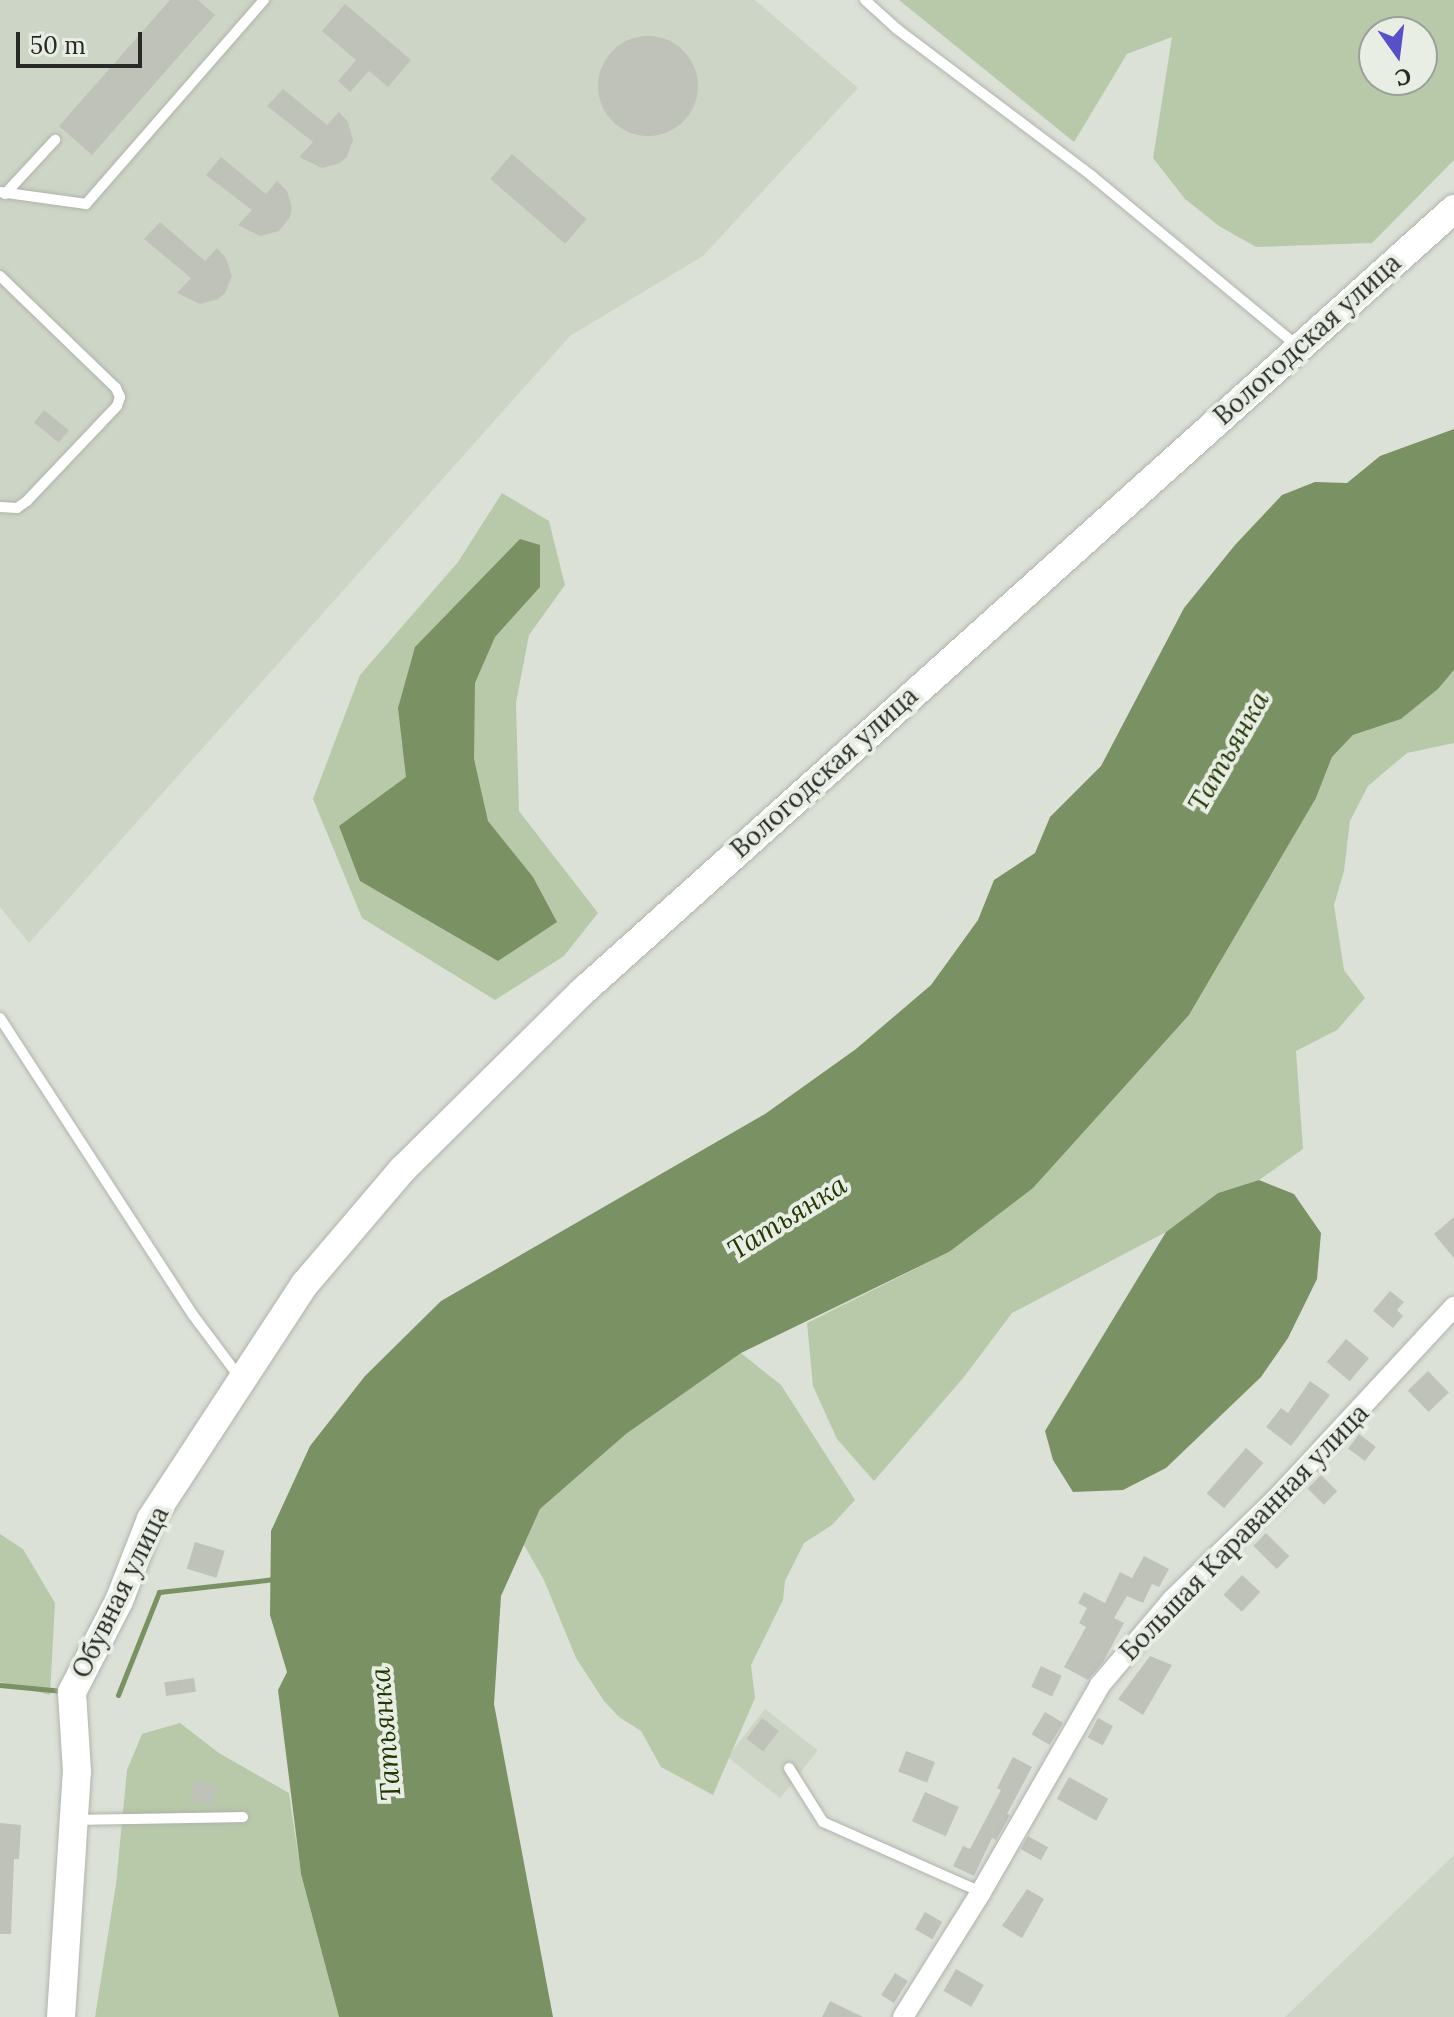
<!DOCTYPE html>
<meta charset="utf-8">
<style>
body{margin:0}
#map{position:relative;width:1454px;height:2017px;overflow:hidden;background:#dce1d7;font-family:Lora,serif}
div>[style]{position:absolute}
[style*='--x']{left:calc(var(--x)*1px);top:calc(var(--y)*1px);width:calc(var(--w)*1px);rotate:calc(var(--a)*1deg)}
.built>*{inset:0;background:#cdd6c6;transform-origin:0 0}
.green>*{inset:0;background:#b8c9a9}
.water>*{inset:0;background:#7a9164}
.stream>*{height:5px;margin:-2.5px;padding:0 2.5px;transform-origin:2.5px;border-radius:2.5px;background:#7a9164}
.building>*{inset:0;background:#bec2b9;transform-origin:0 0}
.round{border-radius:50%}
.roads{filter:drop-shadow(0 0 2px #afb4ab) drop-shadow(0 0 2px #afb4ab)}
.service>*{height:10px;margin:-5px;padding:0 5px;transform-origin:5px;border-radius:5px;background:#fff}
.minor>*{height:20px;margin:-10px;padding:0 10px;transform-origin:10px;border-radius:10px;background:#fff}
.secondary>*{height:28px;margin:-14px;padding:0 14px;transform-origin:14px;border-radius:14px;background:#fff}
span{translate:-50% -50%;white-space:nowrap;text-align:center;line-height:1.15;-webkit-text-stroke:8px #e9eee5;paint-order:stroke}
.street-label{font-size:26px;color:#282a26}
.water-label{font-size:28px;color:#213702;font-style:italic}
.north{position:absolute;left:1358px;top:16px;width:80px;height:80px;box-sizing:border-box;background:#e9eee5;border:2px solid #9ca099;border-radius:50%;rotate:166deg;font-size:22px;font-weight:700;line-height:32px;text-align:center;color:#282a26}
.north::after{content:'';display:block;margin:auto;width:28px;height:36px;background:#5750c8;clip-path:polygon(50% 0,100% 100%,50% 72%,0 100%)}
.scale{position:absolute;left:16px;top:32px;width:126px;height:36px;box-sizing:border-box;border:4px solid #282a26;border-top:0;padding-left:10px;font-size:24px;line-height:28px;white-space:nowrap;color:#282a26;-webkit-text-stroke:6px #e9eee5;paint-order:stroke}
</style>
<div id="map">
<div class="built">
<i style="clip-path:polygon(0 0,755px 0,858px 88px,703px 256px,570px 336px,29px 943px,0 907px)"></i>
<i style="left:765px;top:1709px;width:67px;height:61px;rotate:38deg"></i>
<i style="clip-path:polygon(1454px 1855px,1454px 2017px,1285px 2017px)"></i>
</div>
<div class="green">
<i style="clip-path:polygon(evenodd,899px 0,1454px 0,1454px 160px,1372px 243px,1256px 247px,1219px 226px,1185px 199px,1153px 158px,1172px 37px,1127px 54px,1074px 142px,899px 0,1374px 32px,1422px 32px,1422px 80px,1374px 80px,1374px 32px)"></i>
<i style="clip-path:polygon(502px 493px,549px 521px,565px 585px,529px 635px,516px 703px,519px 811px,598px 913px,564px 956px,495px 1000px,362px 918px,313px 799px,360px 675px,458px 562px)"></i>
<i style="clip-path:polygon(1454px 670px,1454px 743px,1407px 753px,1368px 786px,1350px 821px,1344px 871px,1334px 905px,1344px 970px,1365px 998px,1337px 1030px,1296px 1051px,1303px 1149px,1259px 1180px,1218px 1193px,1166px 1232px,1012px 1313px,964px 1377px,874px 1481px,837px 1439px,813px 1386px,807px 1323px,949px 1252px,1116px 1095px,1189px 1015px,1316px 798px,1332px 757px,1353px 735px,1401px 719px,1438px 689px)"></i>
<i style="clip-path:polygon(741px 1353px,781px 1385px,855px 1500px,832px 1525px,804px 1543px,785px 1581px,783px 1600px,751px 1665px,755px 1698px,713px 1795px,661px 1767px,641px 1731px,619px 1717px,604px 1701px,576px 1658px,544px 1580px,524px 1545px,540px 1509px,626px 1434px)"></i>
<i style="clip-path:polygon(0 1534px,23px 1549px,55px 1603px,50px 1695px,0 1682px)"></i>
<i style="clip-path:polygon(180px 1723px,219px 1753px,289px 1793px,301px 1874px,339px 2017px,95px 2017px,116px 1884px,127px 1770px,142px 1734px)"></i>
</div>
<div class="water">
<i style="clip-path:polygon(1454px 429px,1454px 670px,1438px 689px,1401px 719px,1353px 735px,1332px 757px,1316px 798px,1189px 1015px,1033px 1188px,949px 1252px,741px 1353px,626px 1434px,540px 1509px,501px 1596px,494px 1704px,553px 2017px,339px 2017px,301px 1874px,278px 1690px,287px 1672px,270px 1615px,271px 1531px,310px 1446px,365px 1376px,441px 1301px,765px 1114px,856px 1049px,931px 985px,978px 920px,994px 880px,1035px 853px,1050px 817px,1101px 766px,1184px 608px,1235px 545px,1282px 495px,1315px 482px,1347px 483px,1380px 456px)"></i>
<i style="clip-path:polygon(520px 539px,540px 545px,540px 587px,495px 637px,475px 683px,474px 759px,488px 821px,533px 877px,557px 922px,498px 961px,360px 881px,339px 826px,406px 777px,398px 708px,415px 647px)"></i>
<i style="clip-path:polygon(1259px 1180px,1294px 1194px,1321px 1233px,1317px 1279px,1288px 1338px,1261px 1377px,1166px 1468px,1123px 1490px,1073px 1492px,1053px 1460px,1045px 1431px,1166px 1232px,1218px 1193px)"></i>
</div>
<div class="stream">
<i style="--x:0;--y:1685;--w:63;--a:5.4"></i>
<i style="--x:118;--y:1695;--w:111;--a:-68.3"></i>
<i style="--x:159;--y:1592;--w:116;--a:-6.4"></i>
</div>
<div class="building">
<i style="clip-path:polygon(170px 0,198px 0,215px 15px,92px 155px,59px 126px)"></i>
<i style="clip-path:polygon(345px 4px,411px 60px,388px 87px,369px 71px,350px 92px,338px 81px,356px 60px,322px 31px)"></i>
<i class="round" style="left:598px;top:36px;width:100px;height:100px"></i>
<i style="clip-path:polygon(283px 89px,327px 125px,339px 112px,348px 122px,353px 140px,347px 157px,340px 163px,322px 168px,299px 157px,313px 142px,267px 106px)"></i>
<i style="left:512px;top:154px;width:99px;height:33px;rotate:41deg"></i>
<i style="clip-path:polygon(221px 157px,266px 194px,277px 181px,287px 191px,292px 208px,290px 217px,279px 231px,260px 236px,238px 225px,252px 210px,206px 175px)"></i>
<i style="clip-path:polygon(160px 222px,205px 261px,217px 248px,226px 258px,232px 276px,225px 293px,218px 299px,200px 304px,177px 293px,191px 278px,144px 239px)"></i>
<i style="left:44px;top:410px;width:32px;height:16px;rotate:39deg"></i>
<i style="clip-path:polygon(1454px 1217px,1454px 1258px,1434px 1234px)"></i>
<i style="clip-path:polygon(1390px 1291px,1404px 1302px,1397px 1310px,1403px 1316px,1393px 1328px,1373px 1311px)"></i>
<i style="left:1346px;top:1339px;width:30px;height:30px;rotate:40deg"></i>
<i style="left:1428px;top:1371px;width:30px;height:28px;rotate:46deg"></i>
<i style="clip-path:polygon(1310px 1381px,1330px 1395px,1291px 1446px,1266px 1427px,1281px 1408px,1288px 1413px)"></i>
<i style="left:1359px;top:1434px;width:21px;height:18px;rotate:37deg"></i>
<i style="left:1246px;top:1448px;width:23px;height:60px;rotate:41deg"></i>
<i style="left:1321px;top:1475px;width:23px;height:19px;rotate:45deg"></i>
<i style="left:1266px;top:1533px;width:33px;height:18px;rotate:45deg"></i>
<i style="left:195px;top:1542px;width:31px;height:28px;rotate:17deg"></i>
<i style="clip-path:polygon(1144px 1556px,1169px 1569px,1159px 1587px,1152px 1584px,1143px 1603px,1127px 1596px,1114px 1618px,1124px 1623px,1103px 1662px,1088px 1680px,1064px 1667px,1086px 1627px,1079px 1623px,1087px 1608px,1078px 1603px,1084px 1592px,1105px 1603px,1120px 1572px,1132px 1578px)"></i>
<i style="left:1242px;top:1575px;width:25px;height:27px;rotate:43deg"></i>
<i style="clip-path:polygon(1150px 1656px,1172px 1665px,1143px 1715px,1118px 1699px)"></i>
<i style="left:1041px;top:1666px;width:23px;height:23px;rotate:25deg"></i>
<i style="left:194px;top:1678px;width:14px;height:30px;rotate:82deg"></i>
<i style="left:1045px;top:1712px;width:21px;height:26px;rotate:31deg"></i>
<i style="left:762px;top:1718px;width:21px;height:26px;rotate:37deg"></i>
<i style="left:1098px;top:1718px;width:17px;height:22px;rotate:28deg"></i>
<i style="left:906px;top:1751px;width:31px;height:22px;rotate:21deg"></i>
<i style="clip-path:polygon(1013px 1757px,1032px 1767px,1007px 1814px,1010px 1815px,996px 1840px,992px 1838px,974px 1876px,953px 1866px,963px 1846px,970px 1849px,1001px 1790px,997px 1788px)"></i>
<i style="left:1069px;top:1777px;width:45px;height:25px;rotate:29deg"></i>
<i style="left:195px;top:1780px;width:23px;height:21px;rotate:15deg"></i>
<i style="left:925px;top:1792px;width:37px;height:32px;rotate:24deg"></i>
<i style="clip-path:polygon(0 1823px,21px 1825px,19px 1859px,14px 1859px,11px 1934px,0 1934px)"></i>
<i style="left:1028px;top:1836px;width:23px;height:15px;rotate:29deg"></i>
<i style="clip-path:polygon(1027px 1889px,1044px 1899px,1022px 1938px,1002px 1926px)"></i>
<i style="left:925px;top:1912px;width:20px;height:20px;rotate:30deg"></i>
<i style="left:956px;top:1969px;width:32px;height:25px;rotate:30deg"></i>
<i style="left:895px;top:1973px;width:15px;height:26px;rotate:32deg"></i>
<i style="clip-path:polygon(830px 2001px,863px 2017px,822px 2017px)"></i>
</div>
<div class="roads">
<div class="service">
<i style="--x:865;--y:0;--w:43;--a:42.2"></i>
<i style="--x:897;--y:29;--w:244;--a:37"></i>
<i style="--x:1092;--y:176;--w:265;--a:39.6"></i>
<i style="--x:0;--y:192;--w:87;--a:7.9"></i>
<i style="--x:86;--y:204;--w:271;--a:-48.9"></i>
<i style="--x:5;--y:194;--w:74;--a:-47.2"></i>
<i style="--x:0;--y:276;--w:161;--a:44"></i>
<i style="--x:116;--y:388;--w:10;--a:66"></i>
<i style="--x:120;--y:397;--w:9;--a:108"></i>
<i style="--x:117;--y:406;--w:131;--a:133.5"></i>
<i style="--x:27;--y:501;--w:12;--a:145"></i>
<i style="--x:17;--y:508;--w:17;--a:-177"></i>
<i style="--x:0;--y:1018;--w:354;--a:57"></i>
<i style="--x:193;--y:1315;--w:79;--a:53.3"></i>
<i style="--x:789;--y:1768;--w:64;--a:57.8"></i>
<i style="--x:823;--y:1822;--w:173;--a:23.9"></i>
<i style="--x:77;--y:1820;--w:166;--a:-1"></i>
</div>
<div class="minor">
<i style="--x:903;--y:2017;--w:147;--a:-58"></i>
<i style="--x:981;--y:1892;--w:239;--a:-60.1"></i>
<i style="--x:1100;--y:1685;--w:111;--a:-49.7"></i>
<i style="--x:1172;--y:1600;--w:145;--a:-44.2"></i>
<i style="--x:1276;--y:1499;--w:262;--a:-47.2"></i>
</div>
<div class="secondary">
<i style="--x:61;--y:2017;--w:246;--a:-86.3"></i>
<i style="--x:77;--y:1772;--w:80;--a:-93.6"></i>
<i style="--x:72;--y:1692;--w:102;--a:-62.7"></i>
<i style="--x:119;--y:1601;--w:88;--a:-68.7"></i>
<i style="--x:151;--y:1519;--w:281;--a:-56.8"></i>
<i style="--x:305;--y:1284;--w:150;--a:-49.6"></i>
<i style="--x:402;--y:1170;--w:253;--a:-44.7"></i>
<i style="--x:582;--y:992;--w:1172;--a:-41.92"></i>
</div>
</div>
<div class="street-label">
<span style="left:1307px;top:339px;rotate:-42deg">Вологодская улица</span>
<span style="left:824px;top:772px;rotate:-42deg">Вологодская улица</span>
<span style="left:1244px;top:1532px;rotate:-46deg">Большая Караванная улица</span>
<span style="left:120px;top:1592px;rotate:-64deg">Обувная улица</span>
</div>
<div class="water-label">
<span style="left:1228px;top:751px;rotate:-60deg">Татьянка</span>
<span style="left:787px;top:1217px;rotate:-32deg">Татьянка</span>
<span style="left:385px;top:1734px;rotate:-95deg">Татьянка</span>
</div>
<div class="north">С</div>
<div class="scale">50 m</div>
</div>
